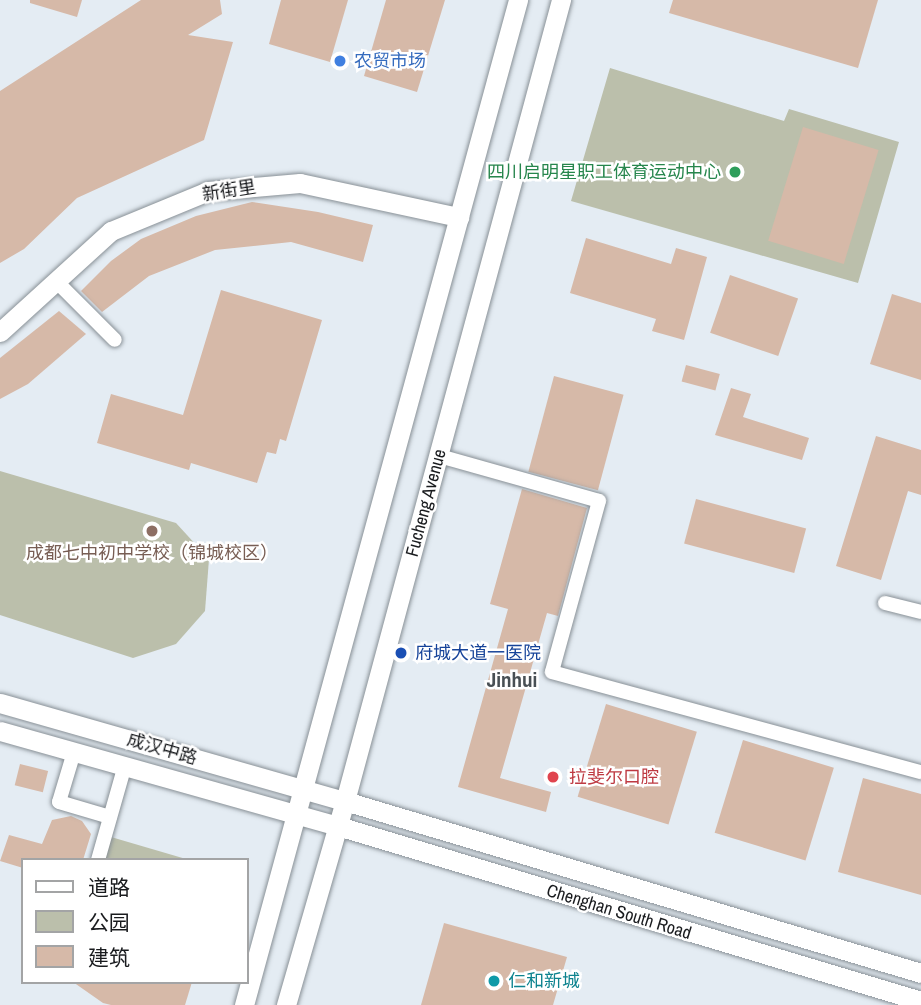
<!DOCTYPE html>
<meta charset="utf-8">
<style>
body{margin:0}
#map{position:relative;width:921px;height:1005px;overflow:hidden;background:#e4ecf3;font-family:"Archivo Narrow","Noto Sans SC",sans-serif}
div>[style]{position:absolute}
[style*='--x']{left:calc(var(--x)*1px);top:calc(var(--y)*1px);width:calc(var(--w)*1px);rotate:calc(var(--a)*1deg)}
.green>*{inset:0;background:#bbbfab}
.building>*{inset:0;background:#d6b9a8;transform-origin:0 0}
.roads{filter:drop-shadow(0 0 2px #889096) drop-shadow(0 0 2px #889096)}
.street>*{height:14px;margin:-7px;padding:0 7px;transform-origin:7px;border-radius:7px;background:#fff}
.secondary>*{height:19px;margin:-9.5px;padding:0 9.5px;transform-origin:9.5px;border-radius:9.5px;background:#fff}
.dots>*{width:19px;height:19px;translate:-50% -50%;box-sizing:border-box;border:4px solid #fff;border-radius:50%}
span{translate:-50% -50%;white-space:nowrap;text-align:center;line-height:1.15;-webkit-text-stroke:5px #fff;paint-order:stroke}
.shop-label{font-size:18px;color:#366cbe}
.left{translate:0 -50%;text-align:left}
.leisure-label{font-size:18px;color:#27864d}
.right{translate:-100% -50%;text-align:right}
.street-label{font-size:18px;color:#191b1e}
.education-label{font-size:18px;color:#785e54}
.transit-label{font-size:18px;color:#164399}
.health-label{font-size:18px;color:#be3a42}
.culture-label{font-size:18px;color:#0d838f}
.quarter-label{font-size:21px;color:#484f54;font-weight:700}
.legend{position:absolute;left:21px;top:858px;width:228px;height:126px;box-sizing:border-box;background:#fff;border:2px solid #a3a4a5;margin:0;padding:9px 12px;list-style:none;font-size:21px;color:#191b1e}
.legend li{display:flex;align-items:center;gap:14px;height:35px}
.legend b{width:35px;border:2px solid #a3a4a5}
</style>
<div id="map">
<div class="green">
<i style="clip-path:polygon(610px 68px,784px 121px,789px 109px,899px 142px,858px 283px,571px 201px)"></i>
<i style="clip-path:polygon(0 471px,176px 523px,209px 559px,205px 611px,176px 644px,133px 658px,0 615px)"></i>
<i style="clip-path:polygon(111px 837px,186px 859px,104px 860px)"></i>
</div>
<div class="building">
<i style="clip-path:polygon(30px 0,82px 0,77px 17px,30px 3px)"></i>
<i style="clip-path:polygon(141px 0,220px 0,222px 14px,188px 35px,233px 42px,204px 140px,77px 198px,24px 249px,0 263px,0 91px)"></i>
<i style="clip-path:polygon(281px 0,348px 0,330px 62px,269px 44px)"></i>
<i style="clip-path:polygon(386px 0,445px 0,417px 92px,364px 76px)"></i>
<i style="clip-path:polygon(673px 0,878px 0,858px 68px,669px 13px)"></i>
<i style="left:803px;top:127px;width:79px;height:119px;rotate:17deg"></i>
<i style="clip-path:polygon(252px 202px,318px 212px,373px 225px,363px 262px,291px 242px,215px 250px,149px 276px,102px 312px,81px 291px,111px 261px,141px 239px,196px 216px)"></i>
<i style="clip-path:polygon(586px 238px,671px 264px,676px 248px,707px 257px,684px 340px,652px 331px,656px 319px,570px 293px)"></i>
<i style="left:730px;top:275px;width:72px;height:61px;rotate:19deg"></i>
<i style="clip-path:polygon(221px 290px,322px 320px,286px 441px,280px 439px,276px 454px,267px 452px,257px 483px,191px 463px,189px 470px,97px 443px,111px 394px,183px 415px)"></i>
<i style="clip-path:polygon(892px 294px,921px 303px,921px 380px,870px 364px)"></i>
<i style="clip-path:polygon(59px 311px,86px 334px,28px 384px,0 399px,0 358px)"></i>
<i style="left:686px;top:365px;width:35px;height:17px;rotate:15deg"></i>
<i style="left:554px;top:376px;width:72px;height:99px;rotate:15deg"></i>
<i style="clip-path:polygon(731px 388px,751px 394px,743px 417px,809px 438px,802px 460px,715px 435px)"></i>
<i style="clip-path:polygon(876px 436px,921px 450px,921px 495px,908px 491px,881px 580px,836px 566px)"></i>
<i style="clip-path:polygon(522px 489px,587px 508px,558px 616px,547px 613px,500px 778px,551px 792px,546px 812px,458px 787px,508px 609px,490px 604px)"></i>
<i style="left:696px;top:499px;width:114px;height:46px;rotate:15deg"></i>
<i style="left:606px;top:704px;width:95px;height:97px;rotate:17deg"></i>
<i style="left:743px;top:740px;width:95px;height:97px;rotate:17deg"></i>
<i style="left:20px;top:764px;width:29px;height:22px;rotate:14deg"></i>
<i style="clip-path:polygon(863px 778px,921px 794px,921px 895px,838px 872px)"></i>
<i style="clip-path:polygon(71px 816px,82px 821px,91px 834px,83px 860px,23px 860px,23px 868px,0 861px,9px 835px,42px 844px,52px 820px)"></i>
<i style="clip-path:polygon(444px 923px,567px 957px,553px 1005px,421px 1005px)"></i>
<i style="clip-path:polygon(73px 982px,192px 982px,185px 1005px,111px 1005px,103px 1003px)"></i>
</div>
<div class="roads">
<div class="street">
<i style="--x:56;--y:281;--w:83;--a:45"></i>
<i style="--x:439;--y:456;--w:166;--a:15.7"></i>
<i style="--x:599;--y:501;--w:177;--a:105.4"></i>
<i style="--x:552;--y:672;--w:382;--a:15.2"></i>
<i style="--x:885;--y:603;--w:37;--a:14"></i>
<i style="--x:74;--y:752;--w:52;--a:106.7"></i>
<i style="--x:59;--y:802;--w:53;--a:16.4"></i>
<i style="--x:98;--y:860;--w:99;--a:-74.1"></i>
</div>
<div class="secondary">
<i style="--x:0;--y:332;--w:150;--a:-42.3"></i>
<i style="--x:111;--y:231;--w:105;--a:-22.4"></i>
<i style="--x:208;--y:191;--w:92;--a:-5"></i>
<i style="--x:300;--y:183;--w:163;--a:12.1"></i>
<i style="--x:0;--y:703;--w:359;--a:15.9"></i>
<i style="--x:345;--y:801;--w:601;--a:16.63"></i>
<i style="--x:0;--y:731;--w:351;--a:15.7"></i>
<i style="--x:338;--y:826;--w:609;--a:16.71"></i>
<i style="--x:244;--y:1005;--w:1042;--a:-74.75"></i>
<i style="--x:286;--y:1005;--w:212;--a:-73.9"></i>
<i style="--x:345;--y:801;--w:830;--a:-74.91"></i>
</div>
</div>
<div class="dots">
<i style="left:340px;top:61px;background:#3f7fe0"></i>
<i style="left:735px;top:172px;background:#2e9e5b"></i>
<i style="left:152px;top:531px;background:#8d6e63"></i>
<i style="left:401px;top:653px;background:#1a4fb4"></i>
<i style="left:553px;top:777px;background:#e0444e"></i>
<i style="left:494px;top:981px;background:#0f9aa8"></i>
</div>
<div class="shop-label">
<span class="left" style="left:354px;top:61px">农贸市场</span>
</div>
<div class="leisure-label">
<span class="right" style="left:721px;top:172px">四川启明星职工体育运动中心</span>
</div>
<div class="street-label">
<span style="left:229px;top:191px;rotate:-9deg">新街里</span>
<span style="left:426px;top:503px;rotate:-75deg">Fucheng Avenue</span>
<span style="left:162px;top:749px;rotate:16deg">成汉中路</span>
<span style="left:619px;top:912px;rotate:17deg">Chenghan South Road</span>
</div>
<div class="education-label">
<span style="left:152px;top:553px">成都七中初中学校（锦城校区）</span>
</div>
<div class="transit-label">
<span class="left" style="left:415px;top:653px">府城大道一医院</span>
</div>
<div class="health-label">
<span class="left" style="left:569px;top:777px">拉斐尔口腔</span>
</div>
<div class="culture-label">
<span class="left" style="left:508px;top:981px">仁和新城</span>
</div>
<div class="quarter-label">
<span style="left:512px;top:680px">Jinhui</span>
</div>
<ul class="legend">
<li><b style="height:9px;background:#fff"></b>道路</li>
<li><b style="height:19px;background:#bbbfab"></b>公园</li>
<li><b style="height:19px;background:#d6b9a8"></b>建筑</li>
</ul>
</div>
